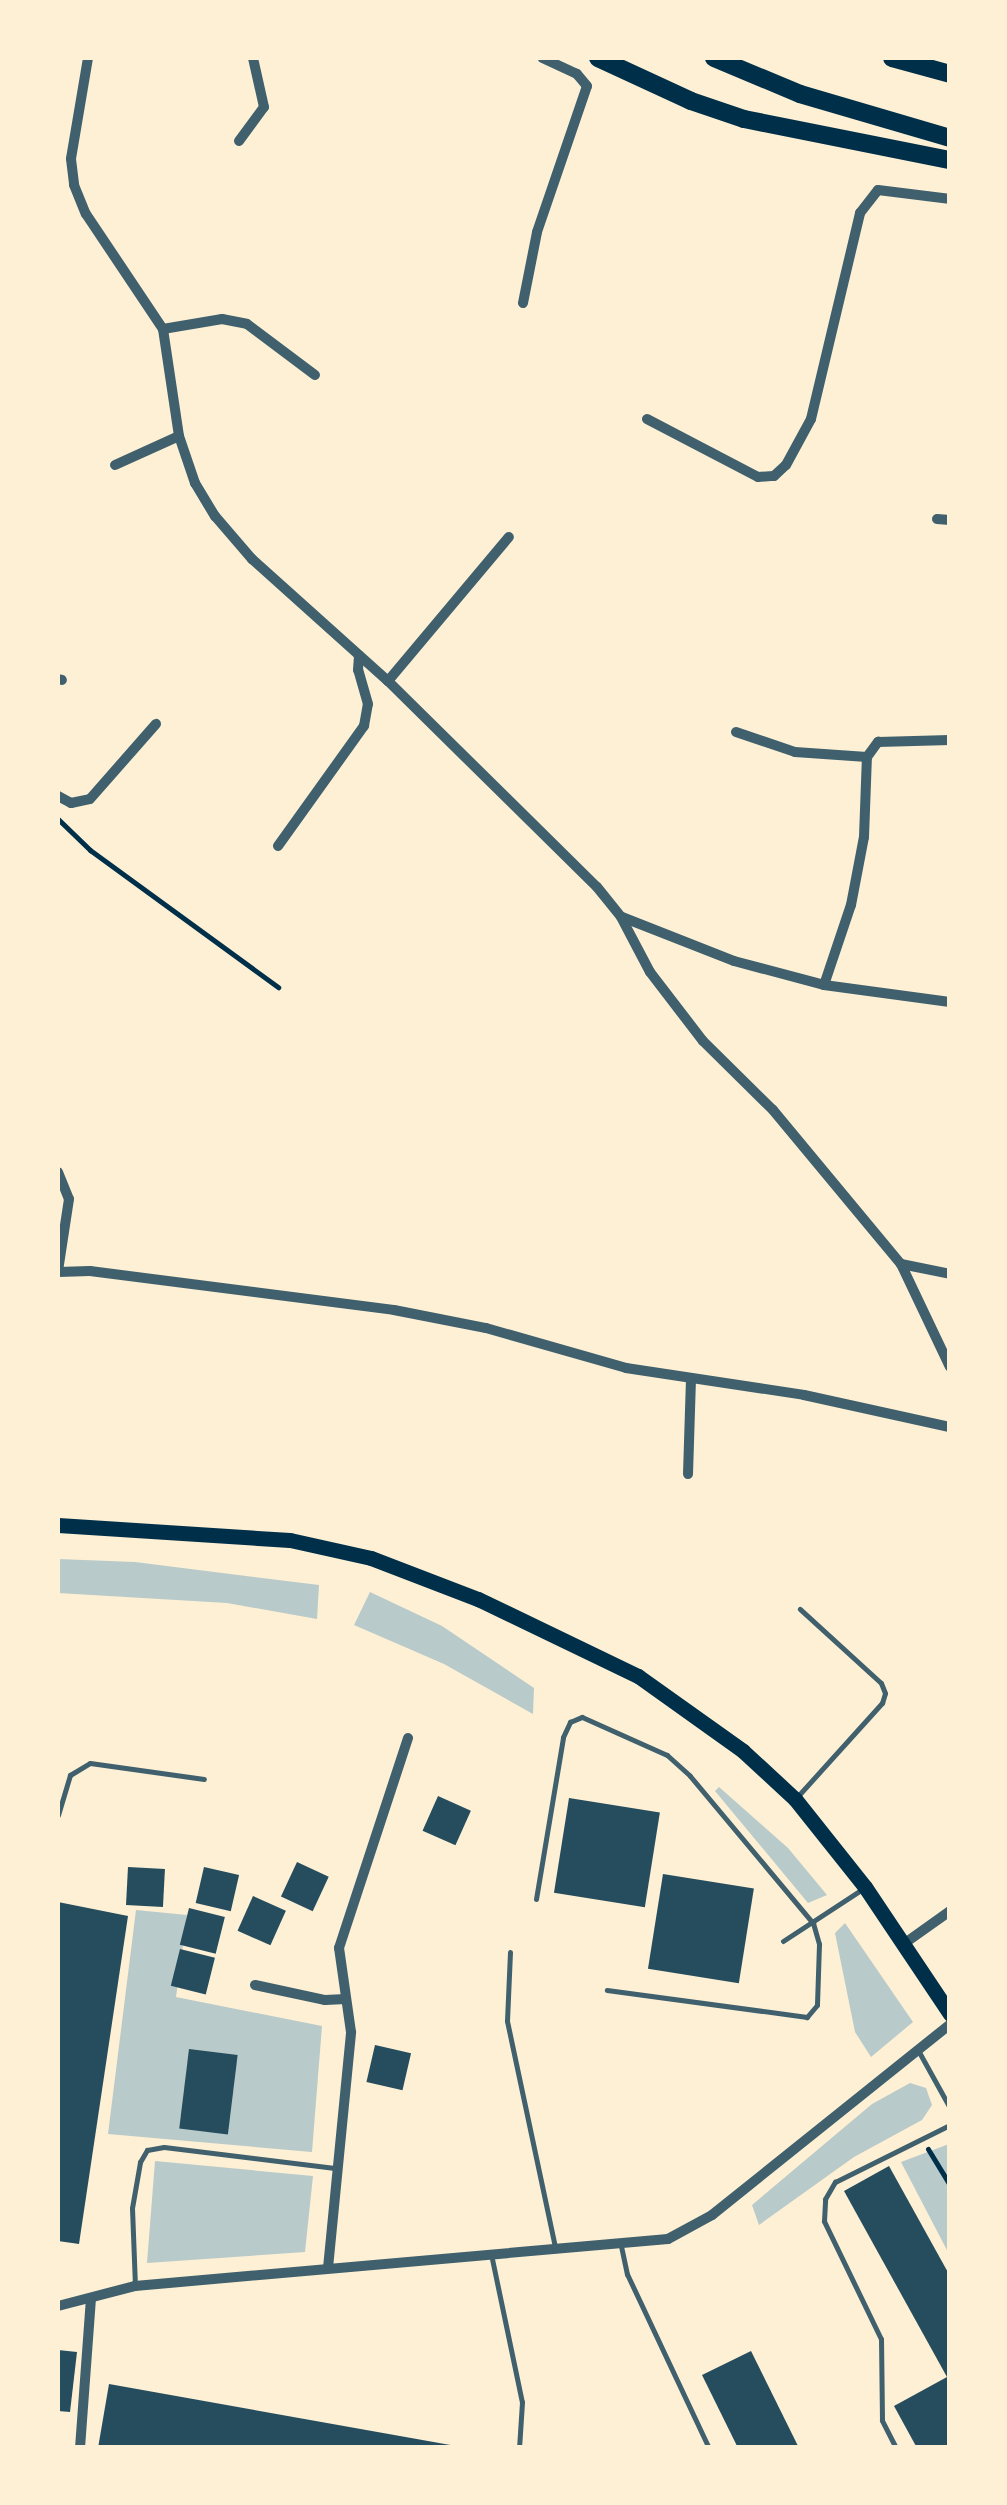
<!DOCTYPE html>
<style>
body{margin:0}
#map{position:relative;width:1007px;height:2505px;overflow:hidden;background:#fdf0d5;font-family:Ubuntu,sans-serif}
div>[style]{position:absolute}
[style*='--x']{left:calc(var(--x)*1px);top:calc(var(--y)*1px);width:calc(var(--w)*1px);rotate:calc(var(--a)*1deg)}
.green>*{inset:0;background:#b9caca}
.building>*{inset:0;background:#264d5e;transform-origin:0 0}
.path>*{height:5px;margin:-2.5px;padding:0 2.5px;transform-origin:2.5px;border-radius:2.5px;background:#003049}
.service>*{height:5px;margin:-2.5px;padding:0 2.5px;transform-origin:2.5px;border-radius:2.5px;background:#3f606c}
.minor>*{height:10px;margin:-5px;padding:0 5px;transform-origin:5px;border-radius:5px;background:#3f606c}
.secondary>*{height:15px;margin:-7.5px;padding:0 7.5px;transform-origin:7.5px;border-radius:7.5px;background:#003049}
.trunk>*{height:18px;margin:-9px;padding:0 9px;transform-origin:9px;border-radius:9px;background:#003049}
.motorway>*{height:18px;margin:-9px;padding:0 9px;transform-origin:9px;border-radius:9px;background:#003049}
span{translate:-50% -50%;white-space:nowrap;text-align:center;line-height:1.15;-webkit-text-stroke:9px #fdf0d5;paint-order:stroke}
.frame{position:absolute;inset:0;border:60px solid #fdf0d5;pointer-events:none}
</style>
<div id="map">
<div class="green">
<i style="clip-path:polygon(58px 1559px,135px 1562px,319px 1585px,317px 1619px,227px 1603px,58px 1593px)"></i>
<i style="clip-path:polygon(370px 1592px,442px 1626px,534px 1688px,533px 1714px,444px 1664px,354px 1625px)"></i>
<i style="clip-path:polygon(719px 1787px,788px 1848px,827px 1895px,808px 1903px,715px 1791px)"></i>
<i style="clip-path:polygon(136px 1910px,187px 1915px,176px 1997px,322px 2026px,312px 2152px,108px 2134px)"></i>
<i style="clip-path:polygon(845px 1923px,913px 2022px,871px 2057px,855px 2032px,835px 1933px)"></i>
<i style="clip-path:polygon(910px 2083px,926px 2088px,932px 2105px,922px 2120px,854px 2157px,759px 2225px,752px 2205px,872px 2104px)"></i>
<i style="clip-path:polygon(949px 2144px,949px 2254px,901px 2162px)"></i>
<i style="clip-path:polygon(155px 2161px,313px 2176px,305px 2252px,147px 2263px)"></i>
</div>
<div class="building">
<i style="left:438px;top:1796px;width:36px;height:38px;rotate:24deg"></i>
<i style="left:569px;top:1798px;width:92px;height:96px;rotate:9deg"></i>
<i style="left:297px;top:1862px;width:35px;height:38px;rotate:25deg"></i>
<i style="left:128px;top:1867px;width:37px;height:38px;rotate:3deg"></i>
<i style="left:204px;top:1867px;width:36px;height:37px;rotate:13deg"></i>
<i style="left:663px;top:1874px;width:92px;height:96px;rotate:9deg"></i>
<i style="left:253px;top:1896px;width:36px;height:38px;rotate:24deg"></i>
<i style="clip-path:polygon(58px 1902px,128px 1916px,79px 2244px,58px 2241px)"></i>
<i style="left:189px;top:1908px;width:37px;height:38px;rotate:14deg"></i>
<i style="left:180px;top:1949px;width:36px;height:38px;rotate:14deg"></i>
<i style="left:375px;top:2045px;width:37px;height:38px;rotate:13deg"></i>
<i style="left:189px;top:2049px;width:49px;height:80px;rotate:7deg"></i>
<i style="clip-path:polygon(889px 2166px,950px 2276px,947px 2377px,844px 2191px)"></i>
<i style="clip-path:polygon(58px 2350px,77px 2352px,70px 2412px,58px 2411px)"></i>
<i style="clip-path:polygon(751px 2351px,799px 2448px,738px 2448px,702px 2375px)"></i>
<i style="clip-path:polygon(947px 2377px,950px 2448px,917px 2448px,894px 2406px)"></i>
<i style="clip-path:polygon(109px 2384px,456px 2446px,456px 2448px,98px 2448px)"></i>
</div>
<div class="path">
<i style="--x:58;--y:819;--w:45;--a:44.1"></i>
<i style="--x:90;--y:850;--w:233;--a:36.1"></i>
<i style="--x:928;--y:2149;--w:42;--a:58.6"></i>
</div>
<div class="service">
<i style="--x:797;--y:1797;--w:127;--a:-47.9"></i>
<i style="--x:882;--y:1703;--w:10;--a:-73"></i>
<i style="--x:885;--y:1693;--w:11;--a:-112"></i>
<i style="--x:881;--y:1683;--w:110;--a:-137.6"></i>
<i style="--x:58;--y:1815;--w:42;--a:-73.3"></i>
<i style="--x:70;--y:1775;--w:23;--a:-31"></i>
<i style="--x:90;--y:1763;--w:115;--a:8"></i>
<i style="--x:536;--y:1899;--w:164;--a:-80.5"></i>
<i style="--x:563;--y:1737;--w:17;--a:-65"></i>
<i style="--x:570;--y:1722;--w:13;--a:-23"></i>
<i style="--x:582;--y:1717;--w:93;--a:24.1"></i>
<i style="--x:667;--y:1755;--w:31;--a:42"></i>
<i style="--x:690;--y:1776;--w:192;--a:50.1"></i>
<i style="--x:813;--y:1923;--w:22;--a:74"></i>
<i style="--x:819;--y:1944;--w:61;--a:91.9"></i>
<i style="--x:817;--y:2005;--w:16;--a:130"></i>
<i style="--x:807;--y:2017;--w:202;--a:-172.3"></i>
<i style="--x:783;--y:1941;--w:97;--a:-33.2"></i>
<i style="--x:510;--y:1952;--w:69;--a:92.5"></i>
<i style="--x:507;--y:2021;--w:230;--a:78"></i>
<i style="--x:919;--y:2052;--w:64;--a:61"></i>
<i style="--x:621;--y:2246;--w:29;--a:78"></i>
<i style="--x:627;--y:2274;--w:192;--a:64.8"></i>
<i style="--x:491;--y:2254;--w:151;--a:78.2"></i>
<i style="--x:522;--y:2402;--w:46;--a:93.7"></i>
<i style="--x:135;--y:2286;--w:78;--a:-92.2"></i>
<i style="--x:132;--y:2208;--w:47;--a:-80.1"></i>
<i style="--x:140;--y:2162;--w:14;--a:-60"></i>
<i style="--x:147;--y:2150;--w:17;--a:-10"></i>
<i style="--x:164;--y:2147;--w:172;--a:7"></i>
<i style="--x:896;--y:2448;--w:31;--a:-117"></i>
<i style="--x:882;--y:2420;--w:81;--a:-90.7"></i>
<i style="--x:881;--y:2339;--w:131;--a:-115.8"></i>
<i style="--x:824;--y:2221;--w:22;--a:-87"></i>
<i style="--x:825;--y:2199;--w:20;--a:-60"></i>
<i style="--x:835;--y:2182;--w:128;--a:-26.4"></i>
</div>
<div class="minor">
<i style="--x:88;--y:58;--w:102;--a:99.6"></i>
<i style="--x:71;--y:159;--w:26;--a:83"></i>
<i style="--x:74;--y:185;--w:31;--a:68"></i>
<i style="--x:86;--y:214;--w:138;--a:56.2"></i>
<i style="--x:163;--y:329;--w:108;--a:81.5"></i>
<i style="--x:179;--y:436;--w:50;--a:71.2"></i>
<i style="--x:195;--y:483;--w:39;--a:59"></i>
<i style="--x:215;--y:516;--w:57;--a:49.3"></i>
<i style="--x:252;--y:559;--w:183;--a:41.9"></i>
<i style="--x:388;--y:681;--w:293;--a:44.6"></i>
<i style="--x:597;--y:887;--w:38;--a:51"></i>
<i style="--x:621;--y:917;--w:62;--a:62.2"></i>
<i style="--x:650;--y:972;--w:87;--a:52.5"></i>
<i style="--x:703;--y:1041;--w:98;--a:44.6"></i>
<i style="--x:773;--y:1110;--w:200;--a:50.3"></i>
<i style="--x:901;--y:1264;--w:114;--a:64.6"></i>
<i style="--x:239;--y:141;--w:42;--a:-53.7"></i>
<i style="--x:264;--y:107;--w:50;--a:-102.7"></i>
<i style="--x:523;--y:303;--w:72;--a:-78.8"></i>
<i style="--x:537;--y:232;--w:154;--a:-71.1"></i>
<i style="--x:587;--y:86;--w:16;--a:-130"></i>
<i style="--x:577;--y:74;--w:38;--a:-155"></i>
<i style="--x:163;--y:329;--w:60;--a:-9.6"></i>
<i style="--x:222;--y:319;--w:25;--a:11"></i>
<i style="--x:247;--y:324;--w:85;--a:36.9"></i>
<i style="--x:647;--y:419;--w:125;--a:27.6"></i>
<i style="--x:758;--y:477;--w:16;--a:-4"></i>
<i style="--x:774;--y:476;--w:16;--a:-43"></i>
<i style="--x:786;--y:465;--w:52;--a:-61.5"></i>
<i style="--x:811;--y:419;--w:212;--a:-76.6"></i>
<i style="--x:860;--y:213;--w:29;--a:-52"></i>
<i style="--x:878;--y:190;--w:73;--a:7.1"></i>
<i style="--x:115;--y:465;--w:70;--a:-24.4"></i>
<i style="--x:937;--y:519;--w:13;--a:4"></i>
<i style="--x:58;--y:679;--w:4;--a:14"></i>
<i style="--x:388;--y:681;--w:188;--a:-50"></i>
<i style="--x:736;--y:732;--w:62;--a:18.7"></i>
<i style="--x:795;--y:752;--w:72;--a:4"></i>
<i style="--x:58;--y:796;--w:15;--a:28"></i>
<i style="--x:71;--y:803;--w:19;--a:-12"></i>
<i style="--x:90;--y:799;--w:100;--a:-48.7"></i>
<i style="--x:278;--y:846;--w:148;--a:-54.4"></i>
<i style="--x:364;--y:726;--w:22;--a:-80"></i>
<i style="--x:368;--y:704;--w:35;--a:-106"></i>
<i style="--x:358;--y:670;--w:14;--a:-86"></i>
<i style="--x:622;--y:917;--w:120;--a:21.4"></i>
<i style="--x:734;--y:961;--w:93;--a:14.9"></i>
<i style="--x:824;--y:985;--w:127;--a:7.7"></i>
<i style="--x:824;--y:985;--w:84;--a:-71.4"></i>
<i style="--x:851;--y:905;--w:69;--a:-79.2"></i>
<i style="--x:864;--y:837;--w:80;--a:-87.9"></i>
<i style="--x:867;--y:757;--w:19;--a:-54"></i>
<i style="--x:878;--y:742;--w:72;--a:-1.6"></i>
<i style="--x:58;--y:1172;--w:29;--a:68"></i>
<i style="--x:69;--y:1199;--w:73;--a:98.7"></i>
<i style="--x:901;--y:1264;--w:50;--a:11.5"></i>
<i style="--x:58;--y:1272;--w:32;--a:-2"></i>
<i style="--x:90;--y:1271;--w:306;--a:7.3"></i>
<i style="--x:394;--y:1310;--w:94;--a:11.1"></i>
<i style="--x:486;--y:1328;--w:146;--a:15.9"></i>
<i style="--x:626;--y:1368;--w:180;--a:8.6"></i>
<i style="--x:804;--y:1395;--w:149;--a:12.4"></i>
<i style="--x:688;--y:1474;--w:96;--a:-88.2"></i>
<i style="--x:905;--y:1943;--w:55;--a:-35.4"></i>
<i style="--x:255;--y:1985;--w:72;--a:12.1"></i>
<i style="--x:325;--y:2000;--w:21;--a:-3"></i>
<i style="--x:328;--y:2268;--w:237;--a:-84.4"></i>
<i style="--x:351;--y:2032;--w:85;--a:-98.1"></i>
<i style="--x:339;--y:1948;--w:221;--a:-71.8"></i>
<i style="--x:58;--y:2306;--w:80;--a:-14.6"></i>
<i style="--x:135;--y:2286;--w:535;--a:-5.04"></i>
<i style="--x:668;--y:2239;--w:50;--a:-28.6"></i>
<i style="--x:712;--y:2215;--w:305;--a:-38.7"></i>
<i style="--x:80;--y:2448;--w:149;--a:-85.8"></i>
</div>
<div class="secondary">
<i style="--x:58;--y:1525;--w:232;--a:3.7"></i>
<i style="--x:290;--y:1540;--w:83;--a:12.5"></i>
<i style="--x:371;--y:1558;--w:115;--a:21"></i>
<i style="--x:478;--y:1599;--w:178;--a:25.7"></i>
<i style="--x:638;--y:1676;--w:129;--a:35.5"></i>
<i style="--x:743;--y:1751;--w:71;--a:42.7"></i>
<i style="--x:795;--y:1799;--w:112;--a:51.5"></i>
<i style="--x:865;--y:1887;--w:153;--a:56.2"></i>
</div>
<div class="trunk">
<i style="--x:598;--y:58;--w:102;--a:24.8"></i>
<i style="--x:691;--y:101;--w:56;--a:18.8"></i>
<i style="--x:744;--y:119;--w:210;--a:11.3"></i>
<i style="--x:892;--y:58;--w:60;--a:15.4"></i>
</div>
<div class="motorway">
<i style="--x:714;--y:58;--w:93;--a:22.7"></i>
<i style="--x:800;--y:94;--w:156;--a:16.3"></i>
</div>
<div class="frame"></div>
</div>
